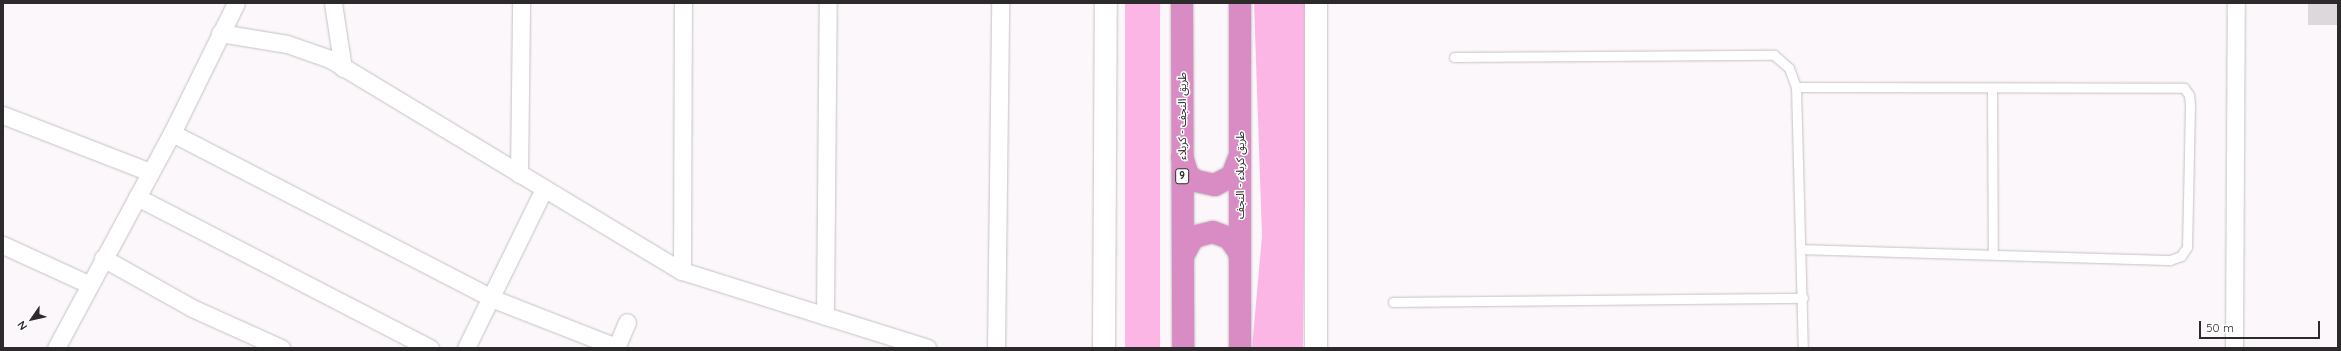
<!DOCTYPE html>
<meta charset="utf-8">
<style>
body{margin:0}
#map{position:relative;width:2341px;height:351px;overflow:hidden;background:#fbf7fa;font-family:Quicksand,"Noto Sans Arabic",sans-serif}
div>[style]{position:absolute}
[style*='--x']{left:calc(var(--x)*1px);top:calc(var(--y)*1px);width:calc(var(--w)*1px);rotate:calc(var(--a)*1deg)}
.green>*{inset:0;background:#fcb6e6;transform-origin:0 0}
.building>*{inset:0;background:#ddd8db;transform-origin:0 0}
.roads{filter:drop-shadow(0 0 1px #c5c1c4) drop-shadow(0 0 1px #c5c1c4)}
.lane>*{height:9px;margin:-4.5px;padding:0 4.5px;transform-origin:4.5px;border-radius:4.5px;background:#fff}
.street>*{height:17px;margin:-8.5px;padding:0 8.5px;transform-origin:8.5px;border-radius:8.5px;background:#fff}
.secondary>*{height:22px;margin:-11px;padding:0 11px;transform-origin:11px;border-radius:11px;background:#fff}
.highway>*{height:22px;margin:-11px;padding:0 11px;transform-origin:11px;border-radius:11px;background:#d98cc3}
span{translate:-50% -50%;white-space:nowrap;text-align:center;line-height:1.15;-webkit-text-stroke:3px #fff;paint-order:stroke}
.shield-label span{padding:1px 3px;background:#fff;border:1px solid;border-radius:3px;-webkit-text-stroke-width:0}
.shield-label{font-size:10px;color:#2c2a2b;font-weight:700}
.street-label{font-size:11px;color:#2c2a2b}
.frame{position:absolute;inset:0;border:4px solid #2c2a2b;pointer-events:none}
.north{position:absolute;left:12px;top:299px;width:40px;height:40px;-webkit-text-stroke:3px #fff;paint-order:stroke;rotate:236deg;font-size:11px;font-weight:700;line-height:16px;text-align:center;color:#2c2a2b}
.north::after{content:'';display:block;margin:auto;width:14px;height:18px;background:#2c2a2b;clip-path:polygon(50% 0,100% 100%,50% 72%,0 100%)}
.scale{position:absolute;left:2199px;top:321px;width:121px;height:18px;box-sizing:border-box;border:2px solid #2c2a2b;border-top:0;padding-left:5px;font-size:12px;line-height:14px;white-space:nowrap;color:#2c2a2b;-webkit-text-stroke:3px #fff;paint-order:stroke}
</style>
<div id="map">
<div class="green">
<i style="left:1125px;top:3px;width:35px;height:345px"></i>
<i style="clip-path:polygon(1254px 3px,1307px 3px,1303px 348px,1252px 348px,1262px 236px)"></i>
</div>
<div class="building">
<i style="left:2308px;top:3px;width:30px;height:22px"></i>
</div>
<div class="roads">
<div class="lane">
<i style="--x:1454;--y:57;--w:320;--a:-0.4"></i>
<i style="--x:1774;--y:55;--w:20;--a:41"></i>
<i style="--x:1789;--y:68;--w:20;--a:70"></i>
<i style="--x:1796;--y:87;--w:261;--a:88.5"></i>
<i style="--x:1796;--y:87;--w:388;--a:0.1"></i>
<i style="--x:2184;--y:88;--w:9;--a:54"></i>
<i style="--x:2189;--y:95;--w:10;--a:84"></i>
<i style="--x:2190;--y:105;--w:142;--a:91.2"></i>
<i style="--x:2187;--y:247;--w:11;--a:124"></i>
<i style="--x:2181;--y:256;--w:12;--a:160"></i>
<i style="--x:2170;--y:260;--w:368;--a:-178.3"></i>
<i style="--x:1992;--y:88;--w:166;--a:89.7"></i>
<i style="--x:1393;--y:302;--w:410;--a:-0.6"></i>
</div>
<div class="street">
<i style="--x:333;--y:3;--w:66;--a:81.3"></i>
<i style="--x:220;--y:33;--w:68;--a:9.3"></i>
<i style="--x:287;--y:44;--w:46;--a:19.2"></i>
<i style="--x:330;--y:59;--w:411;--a:31.1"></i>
<i style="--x:682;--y:271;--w:257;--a:17.4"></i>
<i style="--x:3;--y:115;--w:158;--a:21.2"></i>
<i style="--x:172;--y:133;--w:359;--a:27.3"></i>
<i style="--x:491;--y:298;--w:134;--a:21.4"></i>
<i style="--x:519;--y:174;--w:171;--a:-89.3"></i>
<i style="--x:137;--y:197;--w:330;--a:27.3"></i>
<i style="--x:3;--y:245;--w:94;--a:24.6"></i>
<i style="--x:103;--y:258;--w:102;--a:29.3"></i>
<i style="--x:192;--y:308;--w:98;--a:24.2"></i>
<i style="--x:682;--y:271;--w:268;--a:-89.8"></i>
<i style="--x:825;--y:316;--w:313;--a:-89.5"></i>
<i style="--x:56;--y:348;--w:244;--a:-61.7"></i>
<i style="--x:172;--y:133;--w:145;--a:-63.8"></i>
<i style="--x:466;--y:348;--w:177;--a:-63.9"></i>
<i style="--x:616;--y:348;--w:28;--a:-67"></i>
<i style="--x:996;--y:348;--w:345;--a:-89.3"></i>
<i style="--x:2234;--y:348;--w:345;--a:-89.7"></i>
</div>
<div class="secondary">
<i style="--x:1316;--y:3;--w:345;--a:90"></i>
<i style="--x:1104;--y:348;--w:345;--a:-89.7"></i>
</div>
<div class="highway">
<i style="--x:1182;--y:3;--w:345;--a:89.8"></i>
<i style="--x:1182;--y:157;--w:19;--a:72"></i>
<i style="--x:1188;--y:175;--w:10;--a:37"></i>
<i style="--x:1196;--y:181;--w:19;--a:12"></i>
<i style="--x:1215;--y:185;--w:19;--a:-28"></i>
<i style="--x:1232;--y:176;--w:19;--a:-69"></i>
<i style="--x:1183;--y:256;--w:17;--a:-62"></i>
<i style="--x:1191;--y:241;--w:8;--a:-40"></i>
<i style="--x:1197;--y:236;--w:16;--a:-14"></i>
<i style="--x:1213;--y:232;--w:17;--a:21"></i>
<i style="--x:1229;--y:238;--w:17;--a:54"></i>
<i style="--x:1239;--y:252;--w:7;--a:82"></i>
<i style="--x:1240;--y:348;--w:345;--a:-90"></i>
</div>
</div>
<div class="shield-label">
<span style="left:1182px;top:176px">9</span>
</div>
<div class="street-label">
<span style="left:1182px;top:116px;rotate:-90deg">طريق النجف - كربلاء</span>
<span style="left:1240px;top:175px;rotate:-90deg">طريق كربلاء - النجف</span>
</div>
<div class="frame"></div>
<div class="north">N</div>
<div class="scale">50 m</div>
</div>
